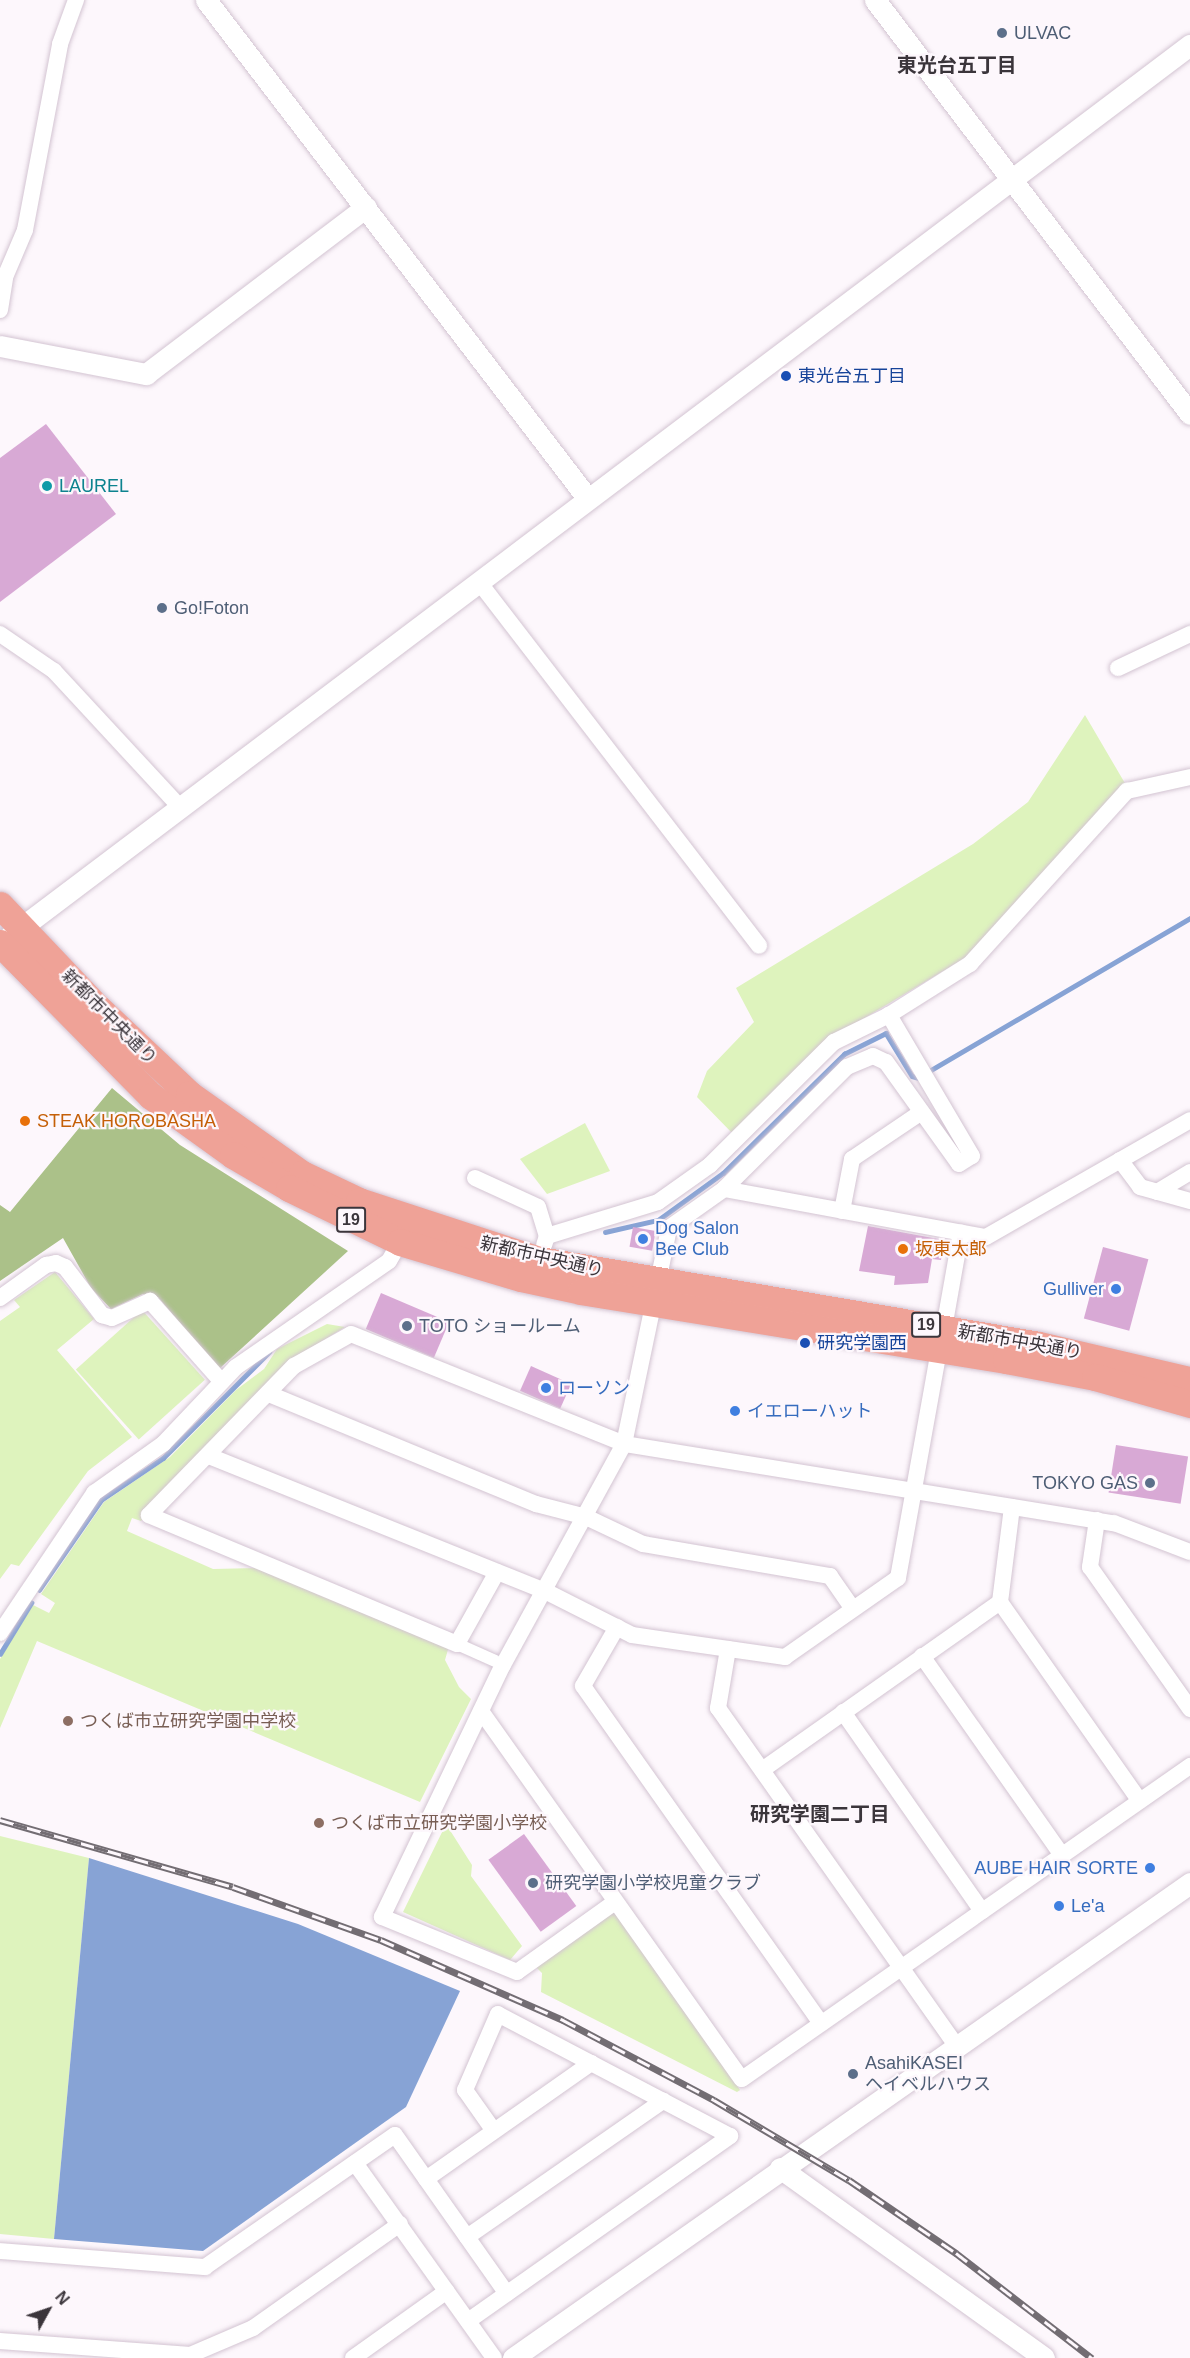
<!DOCTYPE html>
<meta charset="utf-8">
<style>
body{margin:0}
#map{position:relative;width:1190px;height:2358px;overflow:hidden;background:#fdf7fc;font-family:Helvetica,"Noto Sans JP",sans-serif}
div>[style]{position:absolute}
[style*='--x']{left:calc(var(--x)*1px);top:calc(var(--y)*1px);width:calc(var(--w)*1px);rotate:calc(var(--a)*1deg)}
.green>*{inset:0;background:#def3bd;transform-origin:0 0}
.forest>*{inset:0;background:#abc189}
.water>*{inset:0;background:#87a3d5}
.stream>*{height:4.5px;margin:-2.25px;padding:0 2.25px;transform-origin:2.25px;border-radius:2.25px;background:#87a3d5}
.building>*{inset:0;background:#d8a9d5;transform-origin:0 0}
.roads{filter:drop-shadow(0 0 2px #d3c4d2) drop-shadow(0 0 2px #d3c4d2)}
.pedestrian>*{height:12px;margin:-6px;padding:0 6px;transform-origin:6px;border-radius:6px;background:#fff}
.minor>*{height:16px;margin:-8px;padding:0 8px;transform-origin:8px;border-radius:8px;background:#fff}
.tertiary>*{height:21px;margin:-10.5px;padding:0 10.5px;transform-origin:10.5px;border-radius:10.5px;background:#fff}
.primary>*{height:27px;margin:-13.5px;padding:0 13.5px;transform-origin:13.5px;border-radius:13.5px;background:#efa297}
.rail>*{height:7px;margin-top:-3.5px;transform-origin:0;background:repeating-linear-gradient(90deg,#fdf7fc 0 14px,#736d73 0 28px);box-sizing:border-box;border-block:2px solid #736d73}
.dots>*{width:16px;height:16px;translate:-50% -50%;box-sizing:border-box;border:3px solid #fdf7fc;border-radius:50%}
span{translate:-50% -50%;white-space:nowrap;text-align:center;line-height:1.15;-webkit-text-stroke:4.5px #fdf7fc;paint-order:stroke}
.shield-label span{padding:2px 4px;background:#fdf7fc;border:2px solid;border-radius:4px;-webkit-text-stroke-width:0}
.shield-label{font-size:16px;color:#3b353b;font-weight:700}
.service-label{font-size:18px;color:#4e5e75}
.left{translate:0 -50%;text-align:left}
.right{translate:-100% -50%;text-align:right}
.transit-label{font-size:18px;color:#164399}
.culture-label{font-size:18px;color:#0d838f}
.street-label{font-size:18px;color:#3b353b}
.food-label{font-size:18px;color:#c56008}
.shop-label{font-size:18px;color:#366cbe}
.education-label{font-size:18px;color:#785e54}
.neighbourhood-label{font-size:20px;color:#3b353b;font-weight:700}
.north{position:absolute;left:18px;top:2280px;width:60px;height:60px;-webkit-text-stroke:4px #fdf7fc;paint-order:stroke;rotate:50deg;font-size:16px;font-weight:700;line-height:24px;text-align:center;color:#3b353b}
.north::after{content:'';display:block;margin:auto;width:21px;height:27px;background:#3b353b;clip-path:polygon(50% 0,100% 100%,50% 72%,0 100%)}
</style>
<div id="map">
<div class="green">
<i style="clip-path:polygon(1085px 715px,1126px 785px,965px 958px,831px 1038px,733px 1134px,697px 1097px,707px 1071px,754px 1022px,736px 988px,973px 844px,1028px 802px)"></i>
<i style="clip-path:polygon(585px 1123px,610px 1171px,547px 1194px,520px 1159px)"></i>
<i style="clip-path:polygon(55px 1272px,94px 1319px,57px 1350px,132px 1437px,88px 1471px,19px 1566px,11px 1564px,0 1579px,0 1321px,20px 1307px,14px 1300px)"></i>
<i style="left:142px;top:1310px;width:94px;height:89px;rotate:48deg"></i>
<i style="clip-path:polygon(327px 1324px,345px 1327px,298px 1356px,141px 1521px,132px 1518px,127px 1531px,213px 1569px,257px 1568px,449px 1646px,445px 1660px,459px 1687px,471px 1699px,420px 1802px,37px 1641px,0 1728px,0 1659px,33px 1605px,49px 1613px,55px 1603px,41px 1594px,104px 1502px,170px 1457px,236px 1390px,264px 1369px,277px 1349px)"></i>
<i style="clip-path:polygon(446px 1824px,472px 1865px,471px 1876px,522px 1946px,510px 1960px,403px 1912px)"></i>
<i style="clip-path:polygon(0 1836px,89px 1858px,54px 2239px,0 2234px)"></i>
<i style="clip-path:polygon(615px 1910px,740px 2090px,737px 2092px,541px 1992px,542px 1973px,536px 1967px)"></i>
</div>
<div class="forest">
<i style="clip-path:polygon(112px 1088px,180px 1145px,348px 1251px,219px 1369px,158px 1297px,143px 1294px,111px 1309px,91px 1288px,63px 1238px,0 1281px,0 1205px,10px 1212px)"></i>
</div>
<div class="water">
<i style="clip-path:polygon(89px 1858px,298px 1924px,460px 1991px,406px 2107px,203px 2251px,54px 2239px)"></i>
</div>
<div class="stream">
<i style="--x:926;--y:1073;--w:306;--a:-30.4"></i>
<i style="--x:605;--y:1232;--w:54;--a:-12.8"></i>
<i style="--x:658;--y:1220;--w:80;--a:-35.9"></i>
<i style="--x:723;--y:1173;--w:170;--a:-44.5"></i>
<i style="--x:844;--y:1054;--w:47;--a:-26.6"></i>
<i style="--x:886;--y:1033;--w:50;--a:58.8"></i>
<i style="--x:912;--y:1076;--w:7;--a:16"></i>
<i style="--x:39;--y:1590;--w:109;--a:-55.4"></i>
<i style="--x:101;--y:1500;--w:75;--a:-34.1"></i>
<i style="--x:163;--y:1458;--w:150;--a:-45"></i>
<i style="--x:0;--y:1654;--w:60;--a:-58.7"></i>
</div>
<div class="building">
<i style="clip-path:polygon(46px 424px,116px 514px,0 602px,0 458px)"></i>
<i style="clip-path:polygon(868px 1226px,944px 1240px,941px 1260px,932px 1259px,928px 1283px,894px 1285px,895px 1276px,859px 1271px)"></i>
<i style="left:633px;top:1227px;width:23px;height:20px;rotate:10deg"></i>
<i style="left:1103px;top:1247px;width:47px;height:74px;rotate:15deg"></i>
<i style="left:381px;top:1293px;width:74px;height:39px;rotate:23deg"></i>
<i style="left:531px;top:1366px;width:44px;height:27px;rotate:24deg"></i>
<i style="left:1116px;top:1445px;width:73px;height:48px;rotate:9deg"></i>
<i style="left:524px;top:1834px;width:89px;height:44px;rotate:54deg"></i>
</div>
<div class="roads">
<div class="pedestrian">
<i style="--x:457;--y:1644;--w:42;--a:24.1"></i>
</div>
<div class="minor">
<i style="--x:0;--y:310;--w:33;--a:-81"></i>
<i style="--x:5;--y:277;--w:51;--a:-66.9"></i>
<i style="--x:25;--y:230;--w:189;--a:-79.3"></i>
<i style="--x:60;--y:44;--w:47;--a:-70"></i>
<i style="--x:479;--y:582;--w:459;--a:52.4"></i>
<i style="--x:0;--y:634;--w:65;--a:34.4"></i>
<i style="--x:54;--y:671;--w:185;--a:47.2"></i>
<i style="--x:1118;--y:668;--w:80;--a:-25.3"></i>
<i style="--x:1120;--y:1160;--w:34;--a:53"></i>
<i style="--x:1140;--y:1187;--w:52;--a:15.6"></i>
<i style="--x:475;--y:1178;--w:69;--a:24.7"></i>
<i style="--x:538;--y:1207;--w:30;--a:73"></i>
<i style="--x:547;--y:1236;--w:9;--a:108"></i>
<i style="--x:724;--y:1189;--w:266;--a:10.4"></i>
<i style="--x:986;--y:1237;--w:235;--a:-29.8"></i>
<i style="--x:1157;--y:1192;--w:39;--a:-31"></i>
<i style="--x:842;--y:1211;--w:53;--a:-79.1"></i>
<i style="--x:852;--y:1159;--w:82;--a:-34.1"></i>
<i style="--x:547;--y:1236;--w:116;--a:-17"></i>
<i style="--x:658;--y:1202;--w:64;--a:-35.4"></i>
<i style="--x:710;--y:1165;--w:175;--a:-44.8"></i>
<i style="--x:834;--y:1042;--w:61;--a:-26.1"></i>
<i style="--x:889;--y:1015;--w:96;--a:-32.2"></i>
<i style="--x:970;--y:964;--w:234;--a:-47.8"></i>
<i style="--x:1127;--y:791;--w:65;--a:-12.5"></i>
<i style="--x:0;--y:1298;--w:57;--a:-35.7"></i>
<i style="--x:46;--y:1265;--w:10;--a:-11"></i>
<i style="--x:56;--y:1263;--w:10;--a:24"></i>
<i style="--x:65;--y:1267;--w:61;--a:52.4"></i>
<i style="--x:102;--y:1315;--w:10;--a:17"></i>
<i style="--x:112;--y:1318;--w:42;--a:-24.1"></i>
<i style="--x:150;--y:1301;--w:107;--a:48.4"></i>
<i style="--x:944;--y:1328;--w:97;--a:-79.9"></i>
<i style="--x:269;--y:1394;--w:289;--a:22.4"></i>
<i style="--x:536;--y:1504;--w:52;--a:14.6"></i>
<i style="--x:586;--y:1517;--w:63;--a:25.3"></i>
<i style="--x:643;--y:1544;--w:190;--a:9.7"></i>
<i style="--x:830;--y:1576;--w:40;--a:55.1"></i>
<i style="--x:209;--y:1456;--w:362;--a:21.9"></i>
<i style="--x:545;--y:1591;--w:97;--a:26.8"></i>
<i style="--x:632;--y:1635;--w:155;--a:8.2"></i>
<i style="--x:785;--y:1657;--w:138;--a:-35"></i>
<i style="--x:898;--y:1578;--w:231;--a:-79.8"></i>
<i style="--x:1012;--y:1507;--w:96;--a:97.2"></i>
<i style="--x:1000;--y:1602;--w:243;--a:54.9"></i>
<i style="--x:1097;--y:1520;--w:48;--a:98.5"></i>
<i style="--x:1090;--y:1567;--w:174;--a:54.8"></i>
<i style="--x:497;--y:1572;--w:82;--a:119.1"></i>
<i style="--x:457;--y:1644;--w:334;--a:-157.3"></i>
<i style="--x:149;--y:1515;--w:208;--a:-45.8"></i>
<i style="--x:294;--y:1366;--w:65;--a:-29.3"></i>
<i style="--x:351;--y:1334;--w:294;--a:21.9"></i>
<i style="--x:624;--y:1444;--w:496;--a:9.2"></i>
<i style="--x:1114;--y:1523;--w:81;--a:20.9"></i>
<i style="--x:617;--y:1627;--w:68;--a:120"></i>
<i style="--x:583;--y:1686;--w:413;--a:54.8"></i>
<i style="--x:0;--y:1633;--w:169;--a:-56.1"></i>
<i style="--x:94;--y:1493;--w:85;--a:-35.4"></i>
<i style="--x:163;--y:1444;--w:106;--a:-46.5"></i>
<i style="--x:236;--y:1367;--w:186;--a:-34.7"></i>
<i style="--x:389;--y:1261;--w:22;--a:-60"></i>
<i style="--x:728;--y:1649;--w:60;--a:99.6"></i>
<i style="--x:718;--y:1708;--w:413;--a:54.8"></i>
<i style="--x:922;--y:1656;--w:243;--a:54.9"></i>
<i style="--x:481;--y:1711;--w:451;--a:54.7"></i>
<i style="--x:742;--y:2079;--w:547;--a:-34.94"></i>
<i style="--x:843;--y:1712;--w:243;--a:55.1"></i>
<i style="--x:762;--y:1770;--w:291;--a:-35.2"></i>
<i style="--x:615;--y:1902;--w:120;--a:144.5"></i>
<i style="--x:517;--y:1972;--w:146;--a:-157.8"></i>
<i style="--x:382;--y:1917;--w:280;--a:-64.4"></i>
<i style="--x:503;--y:1665;--w:252;--a:-61.3"></i>
<i style="--x:624;--y:1444;--w:221;--a:-78.2"></i>
<i style="--x:669;--y:1228;--w:67;--a:-35.3"></i>
<i style="--x:724;--y:1189;--w:173;--a:-44.8"></i>
<i style="--x:847;--y:1067;--w:28;--a:-23"></i>
<i style="--x:873;--y:1056;--w:14;--a:25"></i>
<i style="--x:886;--y:1062;--w:125;--a:54.4"></i>
<i style="--x:959;--y:1164;--w:15;--a:-32"></i>
<i style="--x:972;--y:1156;--w:164;--a:-120.5"></i>
<i style="--x:355;--y:2163;--w:239;--a:54.5"></i>
<i style="--x:426;--y:2179;--w:202;--a:-35.1"></i>
<i style="--x:467;--y:2237;--w:239;--a:-34.8"></i>
<i style="--x:0;--y:2251;--w:206;--a:4.5"></i>
<i style="--x:205;--y:2267;--w:231;--a:-34.8"></i>
<i style="--x:395;--y:2135;--w:194;--a:54.8"></i>
<i style="--x:468;--y:2321;--w:321;--a:-35.2"></i>
<i style="--x:730;--y:2136;--w:262;--a:-152.3"></i>
<i style="--x:498;--y:2014;--w:83;--a:113.5"></i>
<i style="--x:465;--y:2090;--w:50;--a:54.7"></i>
<i style="--x:0;--y:2341;--w:191;--a:4.2"></i>
<i style="--x:190;--y:2355;--w:69;--a:-23.2"></i>
<i style="--x:253;--y:2328;--w:180;--a:-35.3"></i>
<i style="--x:353;--y:2358;--w:115;--a:-35.5"></i>
</div>
<div class="tertiary">
<i style="--x:206;--y:0;--w:628;--a:52.56"></i>
<i style="--x:875;--y:0;--w:520;--a:52.73"></i>
<i style="--x:0;--y:346;--w:149;--a:10.9"></i>
<i style="--x:146;--y:374;--w:276;--a:-37.2"></i>
<i style="--x:10;--y:936;--w:1479;--a:-37.06"></i>
<i style="--x:780;--y:2168;--w:325;--a:35.7"></i>
<i style="--x:513;--y:2358;--w:827;--a:-35.05"></i>
</div>
<div class="primary">
<i style="--x:0;--y:905;--w:138;--a:46.5"></i>
<i style="--x:95;--y:1005;--w:129;--a:43.4"></i>
<i style="--x:189;--y:1094;--w:138;--a:35.3"></i>
<i style="--x:302;--y:1174;--w:63;--a:25.3"></i>
<i style="--x:359;--y:1201;--w:190;--a:18.1"></i>
<i style="--x:540;--y:1260;--w:506;--a:9.67"></i>
<i style="--x:1039;--y:1345;--w:155;--a:13.1"></i>
<i style="--x:0;--y:943;--w:215;--a:45.4"></i>
<i style="--x:151;--y:1096;--w:101;--a:35.7"></i>
<i style="--x:233;--y:1155;--w:65;--a:30.5"></i>
<i style="--x:289;--y:1188;--w:123;--a:25.9"></i>
<i style="--x:400;--y:1242;--w:126;--a:16.6"></i>
<i style="--x:521;--y:1278;--w:61;--a:12.2"></i>
<i style="--x:581;--y:1291;--w:431;--a:9.2"></i>
<i style="--x:1006;--y:1360;--w:91;--a:10.8"></i>
<i style="--x:1095;--y:1377;--w:99;--a:15.9"></i>
</div>
</div>
<div class="rail">
<i style="--x:0;--y:1820;--w:242;--a:16"></i>
<i style="--x:233;--y:1887;--w:157;--a:19.7"></i>
<i style="--x:381;--y:1940;--w:199;--a:23.7"></i>
<i style="--x:563;--y:2020;--w:171;--a:27.9"></i>
<i style="--x:714;--y:2100;--w:157;--a:30.7"></i>
<i style="--x:849;--y:2180;--w:130;--a:34.3"></i>
<i style="--x:956;--y:2253;--w:172;--a:37.7"></i>
</div>
<div class="dots">
<i style="left:1002px;top:33px;background:#5c6f8a"></i>
<i style="left:786px;top:376px;background:#1a4fb4"></i>
<i style="left:47px;top:486px;background:#0f9aa8"></i>
<i style="left:162px;top:608px;background:#5c6f8a"></i>
<i style="left:25px;top:1121px;background:#e8710a"></i>
<i style="left:643px;top:1239px;background:#3f7fe0"></i>
<i style="left:903px;top:1249px;background:#e8710a"></i>
<i style="left:1116px;top:1289px;background:#3f7fe0"></i>
<i style="left:407px;top:1326px;background:#5c6f8a"></i>
<i style="left:805px;top:1343px;background:#1a4fb4"></i>
<i style="left:546px;top:1388px;background:#3f7fe0"></i>
<i style="left:735px;top:1411px;background:#3f7fe0"></i>
<i style="left:1150px;top:1483px;background:#5c6f8a"></i>
<i style="left:68px;top:1721px;background:#8d6e63"></i>
<i style="left:319px;top:1823px;background:#8d6e63"></i>
<i style="left:1150px;top:1868px;background:#3f7fe0"></i>
<i style="left:533px;top:1883px;background:#5c6f8a"></i>
<i style="left:1059px;top:1906px;background:#3f7fe0"></i>
<i style="left:853px;top:2074px;background:#5c6f8a"></i>
</div>
<div class="shield-label">
<span style="left:351px;top:1220px">19</span>
<span style="left:926px;top:1325px">19</span>
</div>
<div class="service-label">
<span class="left" style="left:1014px;top:33px">ULVAC</span>
<span class="left" style="left:174px;top:608px">Go!Foton</span>
<span class="left" style="left:419px;top:1326px">TOTO ショールーム</span>
<span class="right" style="left:1138px;top:1483px">TOKYO GAS</span>
<span class="left" style="left:545px;top:1883px">研究学園小学校児童クラブ</span>
<span class="left" style="left:865px;top:2074px">AsahiKASEI<br>ヘイベルハウス</span>
</div>
<div class="transit-label">
<span class="left" style="left:798px;top:376px">東光台五丁目</span>
<span class="left" style="left:817px;top:1343px">研究学園西</span>
</div>
<div class="culture-label">
<span class="left" style="left:59px;top:486px">LAUREL</span>
</div>
<div class="street-label">
<span style="left:109px;top:1017px;rotate:45deg">新都市中央通り</span>
<span style="left:542px;top:1257px;rotate:13deg">新都市中央通り</span>
<span style="left:1020px;top:1342px;rotate:10deg">新都市中央通り</span>
</div>
<div class="food-label">
<span class="left" style="left:37px;top:1121px">STEAK HOROBASHA</span>
<span class="left" style="left:915px;top:1249px">坂東太郎</span>
</div>
<div class="shop-label">
<span class="left" style="left:655px;top:1239px">Dog Salon<br>Bee Club</span>
<span class="right" style="left:1104px;top:1289px">Gulliver</span>
<span class="left" style="left:558px;top:1388px">ローソン</span>
<span class="left" style="left:747px;top:1411px">イエローハット</span>
<span class="right" style="left:1138px;top:1868px">AUBE HAIR SORTE</span>
<span class="left" style="left:1071px;top:1906px">Le'a</span>
</div>
<div class="education-label">
<span class="left" style="left:80px;top:1721px">つくば市立研究学園中学校</span>
<span class="left" style="left:331px;top:1823px">つくば市立研究学園小学校</span>
</div>
<div class="neighbourhood-label">
<span style="left:957px;top:65px">東光台五丁目</span>
<span style="left:820px;top:1814px">研究学園二丁目</span>
</div>
<div class="north">N</div>
</div>
